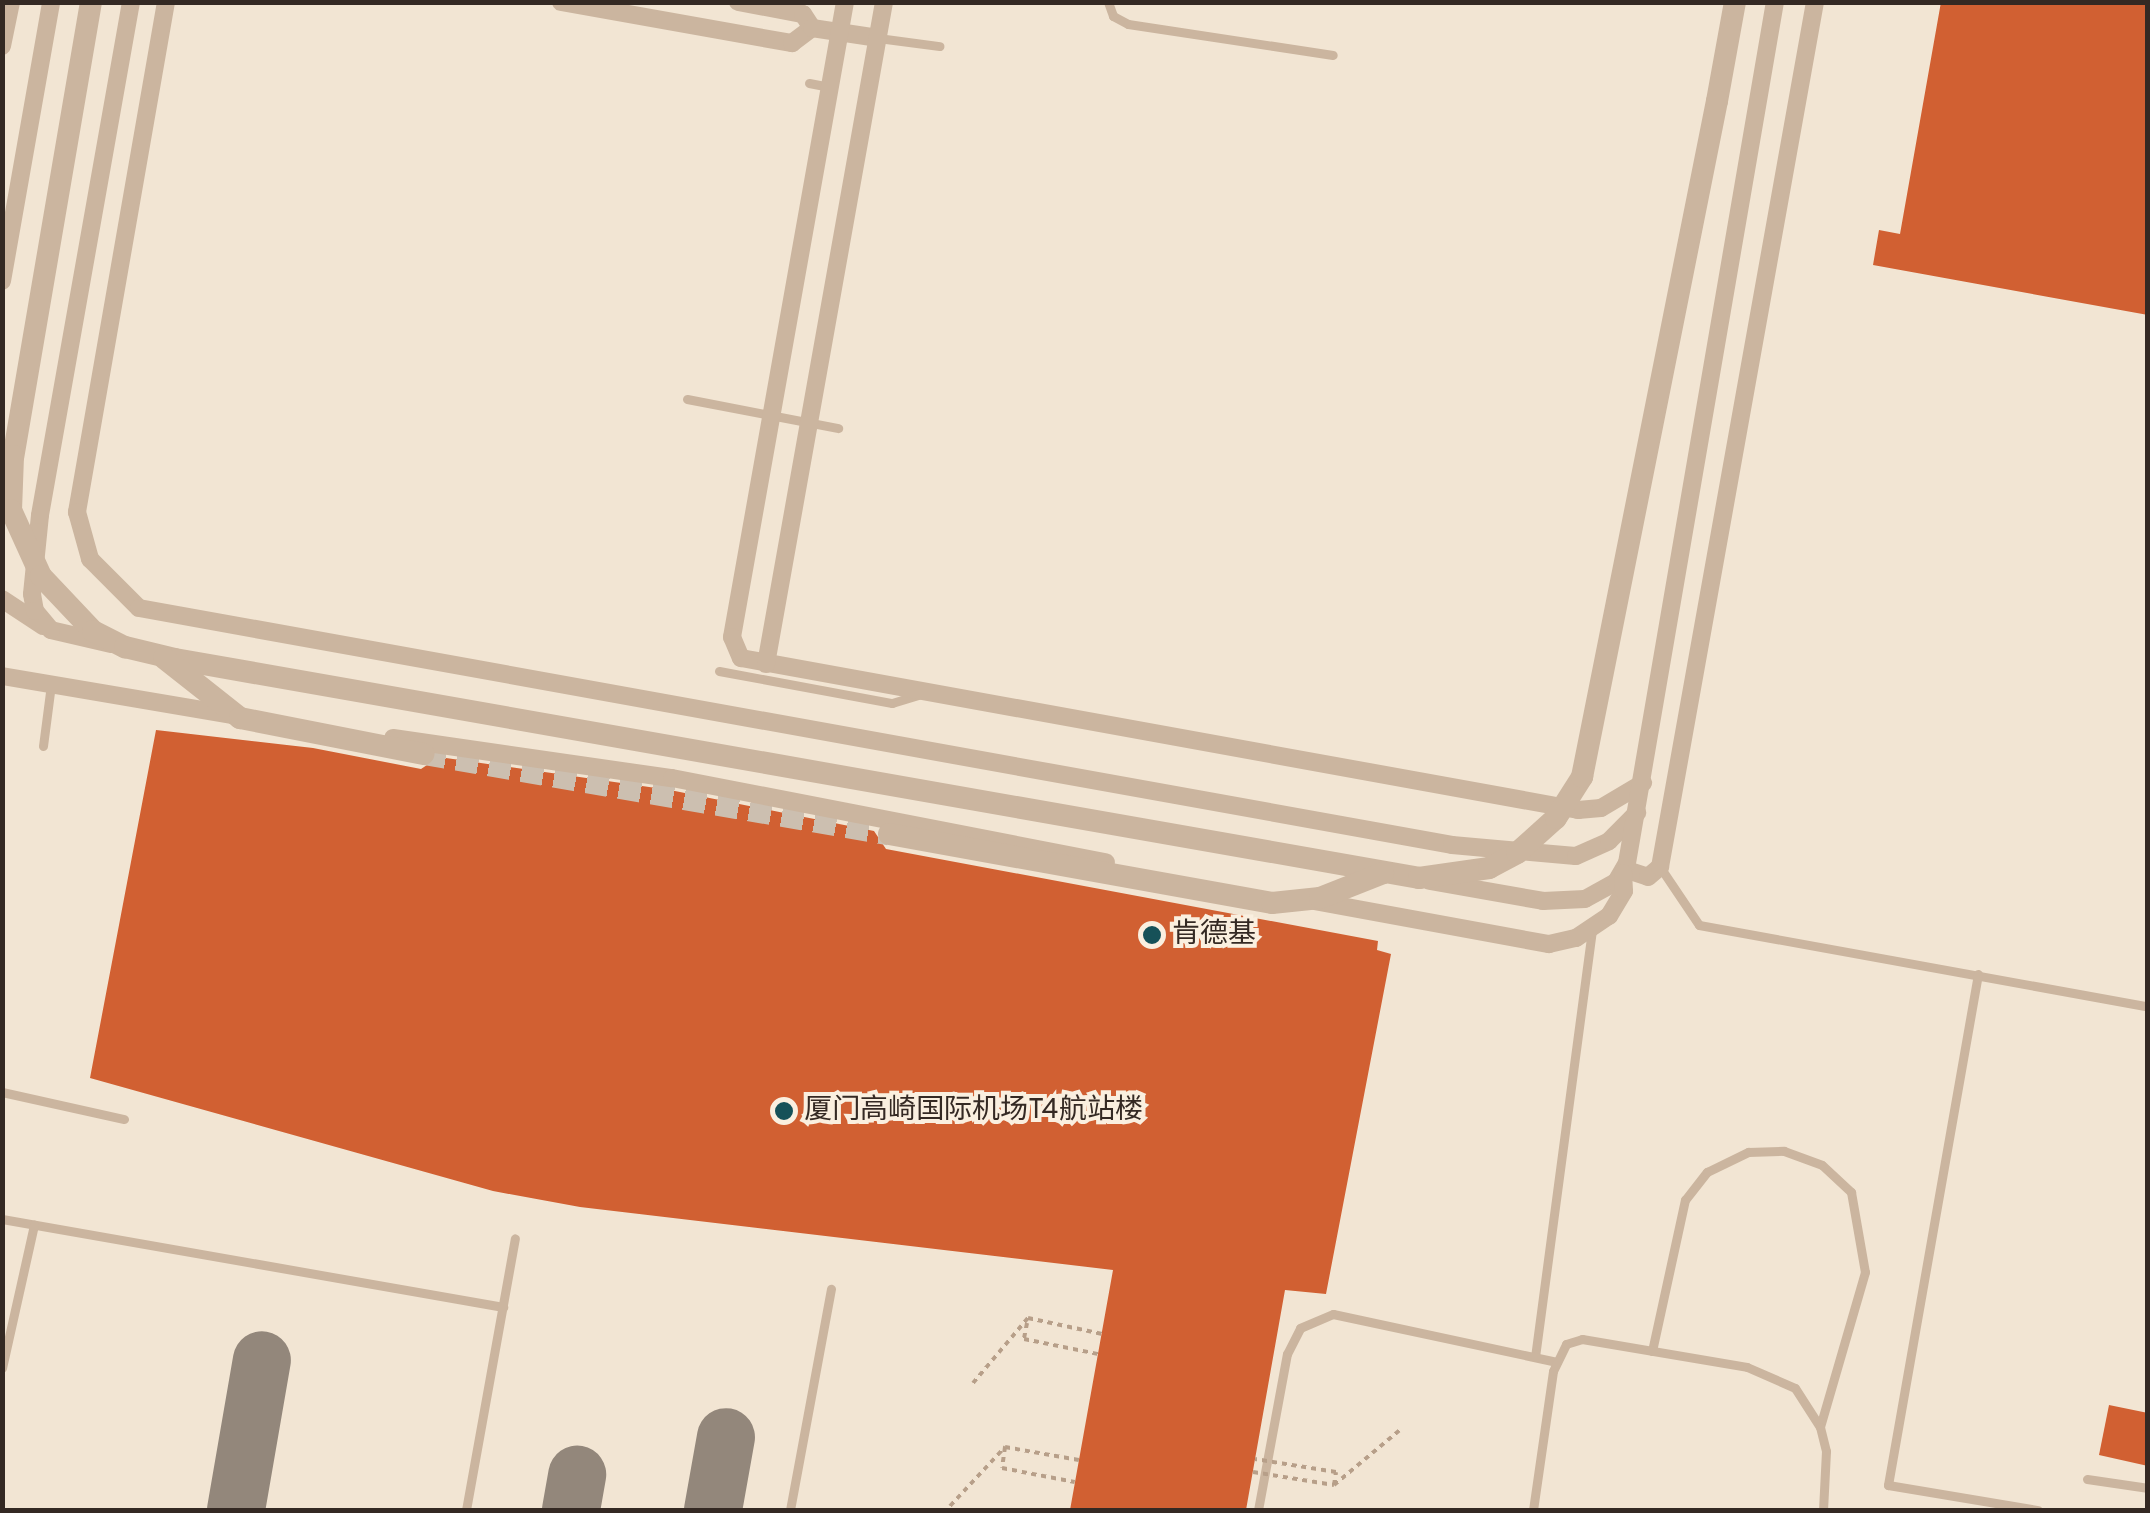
<!DOCTYPE html>
<meta charset="utf-8">
<style>
body{margin:0}
#map{position:relative;width:2150px;height:1513px;overflow:hidden;background:#f2e5d3;font-family:Overpass,"Noto Sans SC",sans-serif}
div>[style]{position:absolute}
[style*='--x']{left:calc(var(--x)*1px);top:calc(var(--y)*1px);width:calc(var(--w)*1px);rotate:calc(var(--a)*1deg)}
.taxiway>*{height:58px;margin:-29px;padding:0 29px;transform-origin:29px;border-radius:29px;background:#93877b}
.building>*{inset:0;background:#d16032}
.tertiary-tunnel>*{height:22px;margin-top:-11px;transform-origin:0;background:repeating-linear-gradient(90deg,#ccbfb0 0 22px,transparent 0 33px)}
.path>*{height:4px;margin-top:-2px;transform-origin:0;background:repeating-linear-gradient(90deg,#b79f89 0 5px,transparent 0 10px)}
.service>*{height:9px;margin:-4.5px;padding:0 4.5px;transform-origin:4.5px;border-radius:4.5px;background:#cbb59f}
.minor>*{height:18px;margin:-9px;padding:0 9px;transform-origin:9px;border-radius:9px;background:#cbb59f}
.tertiary>*{height:22px;margin:-11px;padding:0 11px;transform-origin:11px;border-radius:11px;background:#cbb59f}
.path-bridge>*{height:4px;margin-top:-2px;transform-origin:0;background:repeating-linear-gradient(90deg,#b79f89 0 5px,transparent 0 10px)}
.tertiary-bridge>*{height:22px;margin:-11px;padding:0 11px;transform-origin:11px;border-radius:11px;background:#cbb59f}
.dots>*{width:28px;height:28px;translate:-50% -50%;box-sizing:border-box;border:5px solid #faefdf;border-radius:50%}
span{translate:-50% -50%;white-space:nowrap;text-align:center;line-height:1.15;-webkit-text-stroke:8px #faefdf;paint-order:stroke}
.poi-label{font-size:28px;color:#342923}
.left{translate:0 -50%;text-align:left}
.frame{position:absolute;inset:0;border:5px solid #342923;pointer-events:none}
</style>
<div id="map">
<div class="taxiway">
<i style="--x:236;--y:1510;--w:152;--a:-80.2"></i>
<i style="--x:571;--y:1510;--w:36;--a:-80"></i>
<i style="--x:713;--y:1510;--w:74;--a:-79.9"></i>
</div>
<div class="building">
<i style="clip-path:polygon(1941px 2px,2148px 2px,2148px 315px,1873px 265px,1879px 230px,1900px 234px)"></i>
<i style="clip-path:polygon(156px 730px,313px 748px,421px 769px,439px 757px,670px 790px,874px 831px,886px 849px,1378px 941px,1377px 950px,1391px 954px,1326px 1294px,1285px 1290px,1246px 1510px,1070px 1510px,1113px 1270px,580px 1207px,493px 1191px,90px 1078px)"></i>
<i style="clip-path:polygon(2109px 1405px,2148px 1413px,2148px 1466px,2099px 1455px)"></i>
</div>
<div class="tertiary-tunnel">
<i style="--x:424;--y:754;--w:472;--a:9.8"></i>
</div>
<div class="path">
<i style="--x:1027;--y:1323;--w:16;--a:101"></i>
<i style="--x:1024;--y:1339;--w:76;--a:11.5"></i>
<i style="--x:973;--y:1383;--w:85;--a:-49.8"></i>
<i style="--x:1028;--y:1318;--w:76;--a:12.2"></i>
<i style="--x:1005;--y:1447;--w:21;--a:98"></i>
<i style="--x:1002;--y:1468;--w:74;--a:10.9"></i>
<i style="--x:1334;--y:1485;--w:87;--a:-39.9"></i>
<i style="--x:950;--y:1506;--w:81;--a:-47"></i>
<i style="--x:1005;--y:1447;--w:75;--a:10"></i>
</div>
<div class="service">
<i style="--x:1108;--y:2;--w:15;--a:70"></i>
<i style="--x:1113;--y:16;--w:17;--a:28"></i>
<i style="--x:1128;--y:24;--w:207;--a:8.6"></i>
<i style="--x:878;--y:38;--w:62;--a:7.5"></i>
<i style="--x:809;--y:83;--w:21;--a:11"></i>
<i style="--x:687;--y:399;--w:154;--a:10.9"></i>
<i style="--x:719;--y:671;--w:176;--a:10.5"></i>
<i style="--x:892;--y:703;--w:30;--a:-17"></i>
<i style="--x:43;--y:746;--w:63;--a:-82.6"></i>
<i style="--x:1660;--y:867;--w:70;--a:56.1"></i>
<i style="--x:1699;--y:925;--w:456;--a:10.3"></i>
<i style="--x:1978;--y:974;--w:519;--a:99.99"></i>
<i style="--x:1888;--y:1485;--w:152;--a:9.5"></i>
<i style="--x:2;--y:1092;--w:125;--a:12.5"></i>
<i style="--x:2;--y:1219;--w:509;--a:9.96"></i>
<i style="--x:1652;--y:1351;--w:155;--a:-77.7"></i>
<i style="--x:1685;--y:1200;--w:36;--a:-52"></i>
<i style="--x:1707;--y:1172;--w:46;--a:-26"></i>
<i style="--x:1748;--y:1152;--w:36;--a:-2"></i>
<i style="--x:1784;--y:1151;--w:40;--a:20.2"></i>
<i style="--x:1822;--y:1165;--w:40;--a:43"></i>
<i style="--x:1851;--y:1192;--w:81;--a:80.1"></i>
<i style="--x:1865;--y:1272;--w:161;--a:106.2"></i>
<i style="--x:1535;--y:1357;--w:431;--a:-82.4"></i>
<i style="--x:2;--y:1368;--w:147;--a:-77.4"></i>
<i style="--x:2087;--y:1479;--w:62;--a:8.4"></i>
<i style="--x:466;--y:1510;--w:276;--a:-79.8"></i>
<i style="--x:790;--y:1510;--w:225;--a:-79.5"></i>
<i style="--x:1258;--y:1510;--w:159;--a:-79.5"></i>
<i style="--x:1287;--y:1354;--w:29;--a:-63"></i>
<i style="--x:1300;--y:1328;--w:36;--a:-23"></i>
<i style="--x:1333;--y:1314;--w:229;--a:12.1"></i>
<i style="--x:1533;--y:1510;--w:140;--a:-81.8"></i>
<i style="--x:1553;--y:1371;--w:30;--a:-64"></i>
<i style="--x:1566;--y:1344;--w:17;--a:-17"></i>
<i style="--x:1582;--y:1339;--w:167;--a:9.6"></i>
<i style="--x:1747;--y:1367;--w:52;--a:23.6"></i>
<i style="--x:1795;--y:1388;--w:46;--a:57.3"></i>
<i style="--x:1820;--y:1427;--w:25;--a:76"></i>
<i style="--x:1826;--y:1451;--w:59;--a:92.9"></i>
</div>
<div class="minor">
<i style="--x:166;--y:2;--w:518;--a:99.9"></i>
<i style="--x:77;--y:512;--w:49;--a:74.5"></i>
<i style="--x:90;--y:559;--w:69;--a:45"></i>
<i style="--x:139;--y:608;--w:1334;--a:10.23"></i>
<i style="--x:1452;--y:845;--w:124;--a:5.1"></i>
<i style="--x:1576;--y:856;--w:36;--a:-24"></i>
<i style="--x:1609;--y:841;--w:40;--a:-45"></i>
<i style="--x:561;--y:2;--w:235;--a:10.1"></i>
<i style="--x:792;--y:43;--w:25;--a:-37"></i>
<i style="--x:738;--y:2;--w:66;--a:10.5"></i>
<i style="--x:803;--y:14;--w:17;--a:57"></i>
<i style="--x:812;--y:28;--w:67;--a:8.6"></i>
<i style="--x:845;--y:2;--w:645;--a:100.09"></i>
<i style="--x:732;--y:637;--w:23;--a:67"></i>
<i style="--x:741;--y:658;--w:851;--a:10.29"></i>
<i style="--x:1578;--y:810;--w:23;--a:-5"></i>
<i style="--x:1601;--y:808;--w:49;--a:-30.8"></i>
<i style="--x:2;--y:46;--w:45;--a:-78.4"></i>
<i style="--x:2;--y:281;--w:283;--a:-80"></i>
<i style="--x:2;--y:599;--w:49;--a:33.4"></i>
<i style="--x:111;--y:644;--w:62;--a:-166.9"></i>
<i style="--x:51;--y:630;--w:25;--a:-130"></i>
<i style="--x:35;--y:611;--w:17;--a:-100"></i>
<i style="--x:32;--y:594;--w:79;--a:-84.2"></i>
<i style="--x:40;--y:515;--w:521;--a:-79.94"></i>
<i style="--x:766;--y:664;--w:672;--a:-79.89"></i>
<i style="--x:2;--y:676;--w:240;--a:9.6"></i>
<i style="--x:393;--y:738;--w:282;--a:8.2"></i>
<i style="--x:672;--y:778;--w:442;--a:11"></i>
<i style="--x:1624;--y:869;--w:25;--a:18"></i>
<i style="--x:1648;--y:877;--w:16;--a:-40"></i>
<i style="--x:1660;--y:867;--w:879;--a:-79.84"></i>
<i style="--x:1430;--y:881;--w:115;--a:10"></i>
<i style="--x:1543;--y:901;--w:42;--a:-2.7"></i>
<i style="--x:1585;--y:899;--w:35;--a:-29"></i>
<i style="--x:1616;--y:882;--w:22;--a:-60"></i>
<i style="--x:1627;--y:863;--w:874;--a:-80.25"></i>
<i style="--x:1314;--y:901;--w:239;--a:10.4"></i>
<i style="--x:1549;--y:944;--w:28;--a:-13"></i>
<i style="--x:1576;--y:938;--w:40;--a:-34"></i>
<i style="--x:1609;--y:916;--w:29;--a:-59"></i>
<i style="--x:1624;--y:891;--w:18;--a:-93"></i>
</div>
<div class="tertiary">
<i style="--x:1717;--y:101;--w:101;--a:-79.7"></i>
</div>
<div class="path-bridge">
<i style="--x:1253;--y:1472;--w:82;--a:9.1"></i>
<i style="--x:1334;--y:1485;--w:13;--a:-81"></i>
<i style="--x:1336;--y:1472;--w:82;--a:-170.9"></i>
</div>
<div class="tertiary-bridge">
<i style="--x:91;--y:2;--w:461;--a:99.7"></i>
<i style="--x:13;--y:456;--w:54;--a:92.1"></i>
<i style="--x:11;--y:510;--w:72;--a:65.6"></i>
<i style="--x:41;--y:576;--w:76;--a:46.6"></i>
<i style="--x:93;--y:631;--w:36;--a:27"></i>
<i style="--x:125;--y:647;--w:51;--a:13.5"></i>
<i style="--x:175;--y:659;--w:1263;--a:9.98"></i>
<i style="--x:1419;--y:878;--w:71;--a:-8.1"></i>
<i style="--x:1489;--y:868;--w:32;--a:-28"></i>
<i style="--x:1517;--y:853;--w:52;--a:-41.9"></i>
<i style="--x:1556;--y:818;--w:49;--a:-57.6"></i>
<i style="--x:1582;--y:777;--w:689;--a:-78.71"></i>
<i style="--x:164;--y:658;--w:97;--a:38.3"></i>
<i style="--x:240;--y:718;--w:187;--a:11.1"></i>
<i style="--x:889;--y:834;--w:389;--a:10.2"></i>
<i style="--x:1272;--y:903;--w:48;--a:-5.9"></i>
<i style="--x:1320;--y:898;--w:68;--a:-21.6"></i>
</div>
<div class="dots">
<i style="left:1152px;top:935px;background:#165158"></i>
<i style="left:784px;top:1111px;background:#165158"></i>
</div>
<div class="poi-label">
<span class="left" style="left:1172px;top:935px">肯德基</span>
<span class="left" style="left:804px;top:1111px">厦门高崎国际机场T4航站楼</span>
</div>
<div class="frame"></div>
</div>
